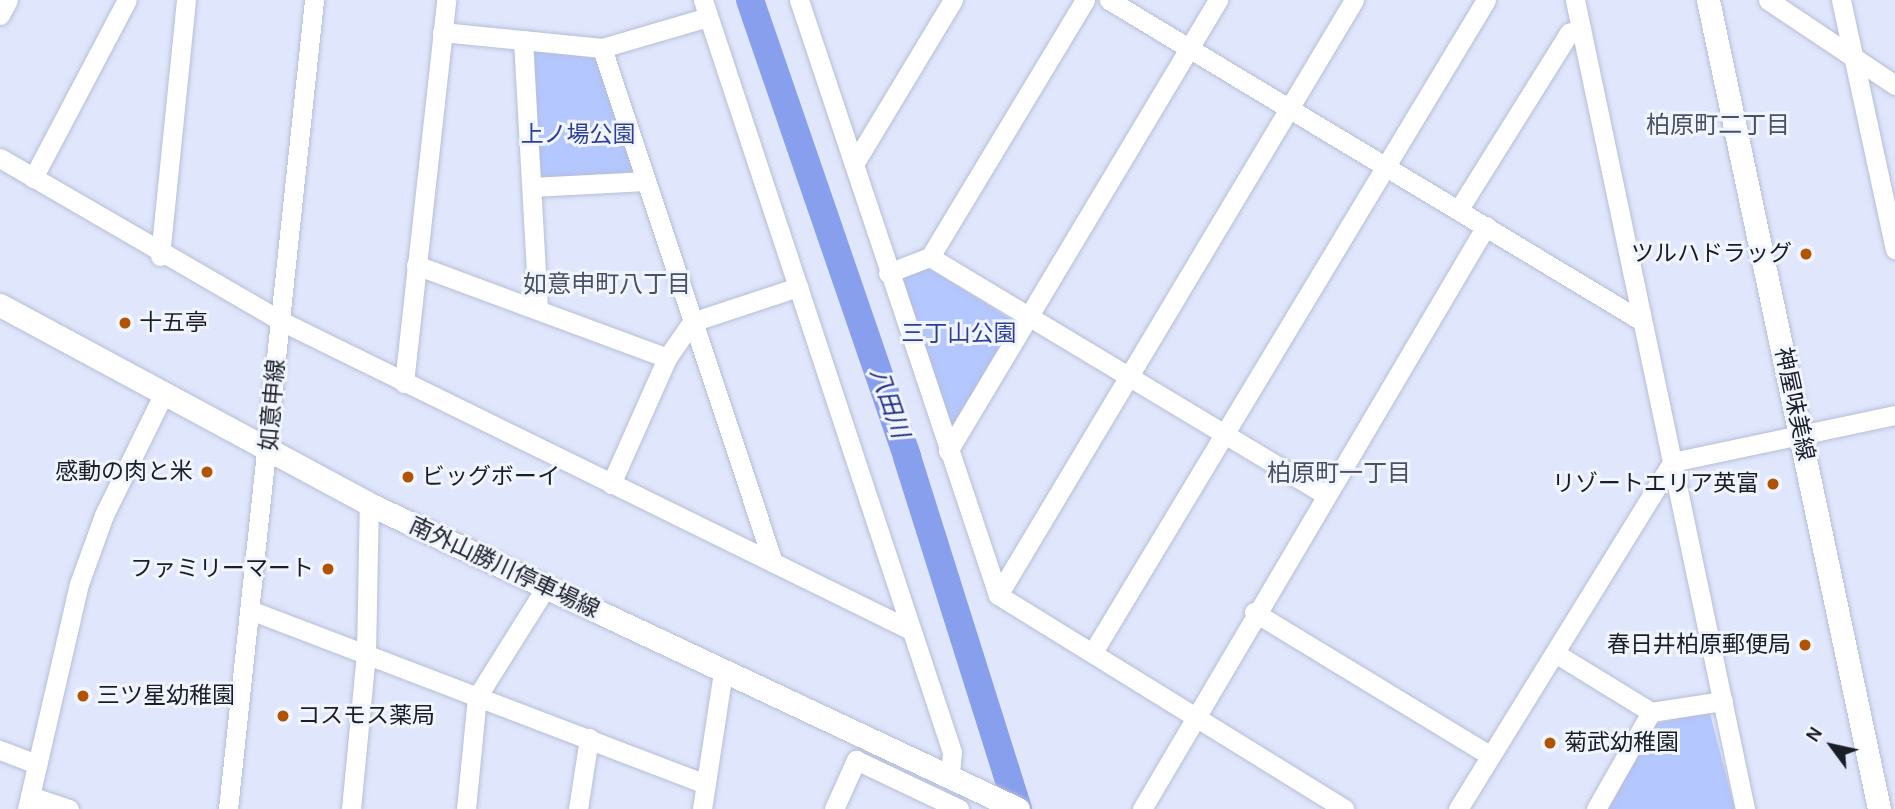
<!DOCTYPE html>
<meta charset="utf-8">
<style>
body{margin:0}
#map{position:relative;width:1895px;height:809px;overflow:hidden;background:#e0e7fc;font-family:Karla,"Noto Sans JP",sans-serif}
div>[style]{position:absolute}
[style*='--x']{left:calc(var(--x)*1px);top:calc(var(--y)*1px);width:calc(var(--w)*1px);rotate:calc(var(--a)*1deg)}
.green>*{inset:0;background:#b4c7fe}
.river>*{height:28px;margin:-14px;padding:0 14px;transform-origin:14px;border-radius:14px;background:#879fed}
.roads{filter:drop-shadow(0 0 2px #b6bed7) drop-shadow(0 0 2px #b6bed7)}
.minor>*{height:19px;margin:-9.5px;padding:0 9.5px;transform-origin:9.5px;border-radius:9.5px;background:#fff}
.major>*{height:23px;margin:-11.5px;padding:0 11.5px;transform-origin:11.5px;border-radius:11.5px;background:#fff}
.dots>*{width:19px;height:19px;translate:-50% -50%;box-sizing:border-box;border:4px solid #f1f5ff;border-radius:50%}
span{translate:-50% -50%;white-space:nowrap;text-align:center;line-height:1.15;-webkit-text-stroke:6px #f1f5ff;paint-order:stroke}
.park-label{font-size:23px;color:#2d3e98}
.poi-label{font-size:23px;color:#1b1e26}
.right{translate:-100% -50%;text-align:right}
.left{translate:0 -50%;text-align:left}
.street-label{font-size:23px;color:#1b1e26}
.neighbourhood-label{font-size:24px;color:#4a5166}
.water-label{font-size:24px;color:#202d86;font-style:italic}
.north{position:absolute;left:1797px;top:711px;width:70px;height:70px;-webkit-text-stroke:5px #f1f5ff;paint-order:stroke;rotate:303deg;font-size:19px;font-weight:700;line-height:28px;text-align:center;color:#1b1e26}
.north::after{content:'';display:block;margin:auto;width:24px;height:32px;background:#1b1e26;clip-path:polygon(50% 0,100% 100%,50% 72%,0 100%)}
</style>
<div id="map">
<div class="green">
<i style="clip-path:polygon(534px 49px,598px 59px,635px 168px,631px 175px,537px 177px)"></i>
<i style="clip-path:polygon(927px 267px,1017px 323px,955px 427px,944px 426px,899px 277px)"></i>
<i style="clip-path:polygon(1709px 710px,1735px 809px,1603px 809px,1656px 724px)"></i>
</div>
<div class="river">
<i style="--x:750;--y:0;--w:483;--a:71"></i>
<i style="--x:907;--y:457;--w:369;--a:72.5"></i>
</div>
<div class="roads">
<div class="minor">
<i style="--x:703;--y:0;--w:792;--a:71.68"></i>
<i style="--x:952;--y:752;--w:25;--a:95"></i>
<i style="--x:799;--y:0;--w:627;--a:71.51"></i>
<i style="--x:998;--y:595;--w:407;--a:31.7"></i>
<i style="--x:1085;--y:0;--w:300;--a:121.1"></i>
<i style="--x:930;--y:257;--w:461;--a:31"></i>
<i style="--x:1109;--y:0;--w:620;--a:31.07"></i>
<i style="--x:1575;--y:0;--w:827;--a:78.13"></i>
<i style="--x:1768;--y:0;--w:153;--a:33.8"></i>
<i style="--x:1841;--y:0;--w:255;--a:77.8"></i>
<i style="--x:0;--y:15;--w:17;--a:-62"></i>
<i style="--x:442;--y:32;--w:161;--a:5.7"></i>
<i style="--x:602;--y:48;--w:110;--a:-16.3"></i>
<i style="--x:523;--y:40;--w:269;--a:86.8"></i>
<i style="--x:602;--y:48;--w:542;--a:71.6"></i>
<i style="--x:0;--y:158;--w:325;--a:30.1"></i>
<i style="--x:281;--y:321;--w:702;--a:26.13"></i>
<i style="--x:854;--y:164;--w:192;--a:-58.9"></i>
<i style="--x:33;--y:178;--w:201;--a:-62.2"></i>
<i style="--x:532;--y:187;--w:114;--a:-3"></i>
<i style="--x:1459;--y:209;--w:208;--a:-58"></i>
<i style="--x:1569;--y:33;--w:13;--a:-18"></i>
<i style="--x:160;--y:256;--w:257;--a:-84.2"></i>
<i style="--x:416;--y:265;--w:268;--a:20.3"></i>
<i style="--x:888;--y:273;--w:45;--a:-20.9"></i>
<i style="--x:404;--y:383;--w:385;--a:-83.7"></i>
<i style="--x:948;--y:451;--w:526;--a:-59.09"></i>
<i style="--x:611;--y:484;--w:138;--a:-66"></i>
<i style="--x:667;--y:358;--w:44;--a:-55.2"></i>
<i style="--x:692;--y:322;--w:112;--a:-18.3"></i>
<i style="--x:998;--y:595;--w:693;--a:-59.11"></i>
<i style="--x:250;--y:610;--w:488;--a:20.9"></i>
<i style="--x:1254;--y:612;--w:277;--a:31.3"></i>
<i style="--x:1093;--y:652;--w:761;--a:-58.92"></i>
<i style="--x:1555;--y:653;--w:113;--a:31.6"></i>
<i style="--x:1651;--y:712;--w:73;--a:-8.7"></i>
<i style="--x:0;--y:750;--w:40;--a:21"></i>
<i style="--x:30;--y:796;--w:41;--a:18.4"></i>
<i style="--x:27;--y:809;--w:231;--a:-77"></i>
<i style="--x:79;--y:584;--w:73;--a:-70.1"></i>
<i style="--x:104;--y:515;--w:131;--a:-63.8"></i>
<i style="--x:228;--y:809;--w:814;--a:-83.93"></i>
<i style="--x:351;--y:809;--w:156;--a:-84.5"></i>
<i style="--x:366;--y:654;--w:150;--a:-88.9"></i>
<i style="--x:466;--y:809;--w:113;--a:-84.4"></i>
<i style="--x:477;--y:697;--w:130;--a:-57.9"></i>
<i style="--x:578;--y:809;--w:72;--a:-81.2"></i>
<i style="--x:702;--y:809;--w:139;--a:-81.3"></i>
<i style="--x:834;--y:809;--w:54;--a:-65.8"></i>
<i style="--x:856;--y:760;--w:114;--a:25.4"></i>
<i style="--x:1142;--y:809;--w:677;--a:-59.46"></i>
<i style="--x:1458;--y:809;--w:408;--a:-58.3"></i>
<i style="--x:1672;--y:462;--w:228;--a:-11.9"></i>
<i style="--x:1596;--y:809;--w:112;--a:-60.4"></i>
</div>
<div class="major">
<i style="--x:1708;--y:0;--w:827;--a:78.06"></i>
<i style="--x:0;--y:305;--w:419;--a:28.3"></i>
<i style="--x:369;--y:504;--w:717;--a:25.17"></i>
</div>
</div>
<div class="dots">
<i style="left:1806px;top:254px;background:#b15300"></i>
<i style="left:125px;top:323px;background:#b15300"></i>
<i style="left:207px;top:472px;background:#b15300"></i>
<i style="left:408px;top:477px;background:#b15300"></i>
<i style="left:1773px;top:484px;background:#b15300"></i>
<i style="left:328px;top:569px;background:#b15300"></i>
<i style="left:1805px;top:645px;background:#b15300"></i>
<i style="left:83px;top:696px;background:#b15300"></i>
<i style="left:283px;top:716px;background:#b15300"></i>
<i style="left:1550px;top:743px;background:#b15300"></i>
</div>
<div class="park-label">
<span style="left:578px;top:135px">上ノ場公園</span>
<span style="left:959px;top:334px">三丁山公園</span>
</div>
<div class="poi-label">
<span class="right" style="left:1792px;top:254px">ツルハドラッグ</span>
<span class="left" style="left:139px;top:323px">十五亭</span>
<span class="right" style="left:193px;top:472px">感動の肉と米</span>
<span class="left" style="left:422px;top:477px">ビッグボーイ</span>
<span class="right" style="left:1759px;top:484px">リゾートエリア英富</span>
<span class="right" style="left:314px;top:569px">ファミリーマート</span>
<span class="right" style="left:1791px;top:645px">春日井柏原郵便局</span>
<span class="left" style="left:97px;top:696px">三ツ星幼稚園</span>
<span class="left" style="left:297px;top:716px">コスモス薬局</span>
<span class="left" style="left:1564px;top:743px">菊武幼稚園</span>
</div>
<div class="street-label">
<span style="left:1794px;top:404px;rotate:78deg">神屋味美線</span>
<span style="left:273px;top:405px;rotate:-85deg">如意申線</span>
<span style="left:504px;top:568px;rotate:25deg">南外山勝川停車場線</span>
</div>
<div class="neighbourhood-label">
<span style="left:1718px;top:126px">柏原町二丁目</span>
<span style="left:607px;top:285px">如意申町八丁目</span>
<span style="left:1339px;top:474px">柏原町一丁目</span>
</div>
<div class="water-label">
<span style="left:889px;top:403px;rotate:71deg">八田川</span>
</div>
<div class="north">N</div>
</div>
